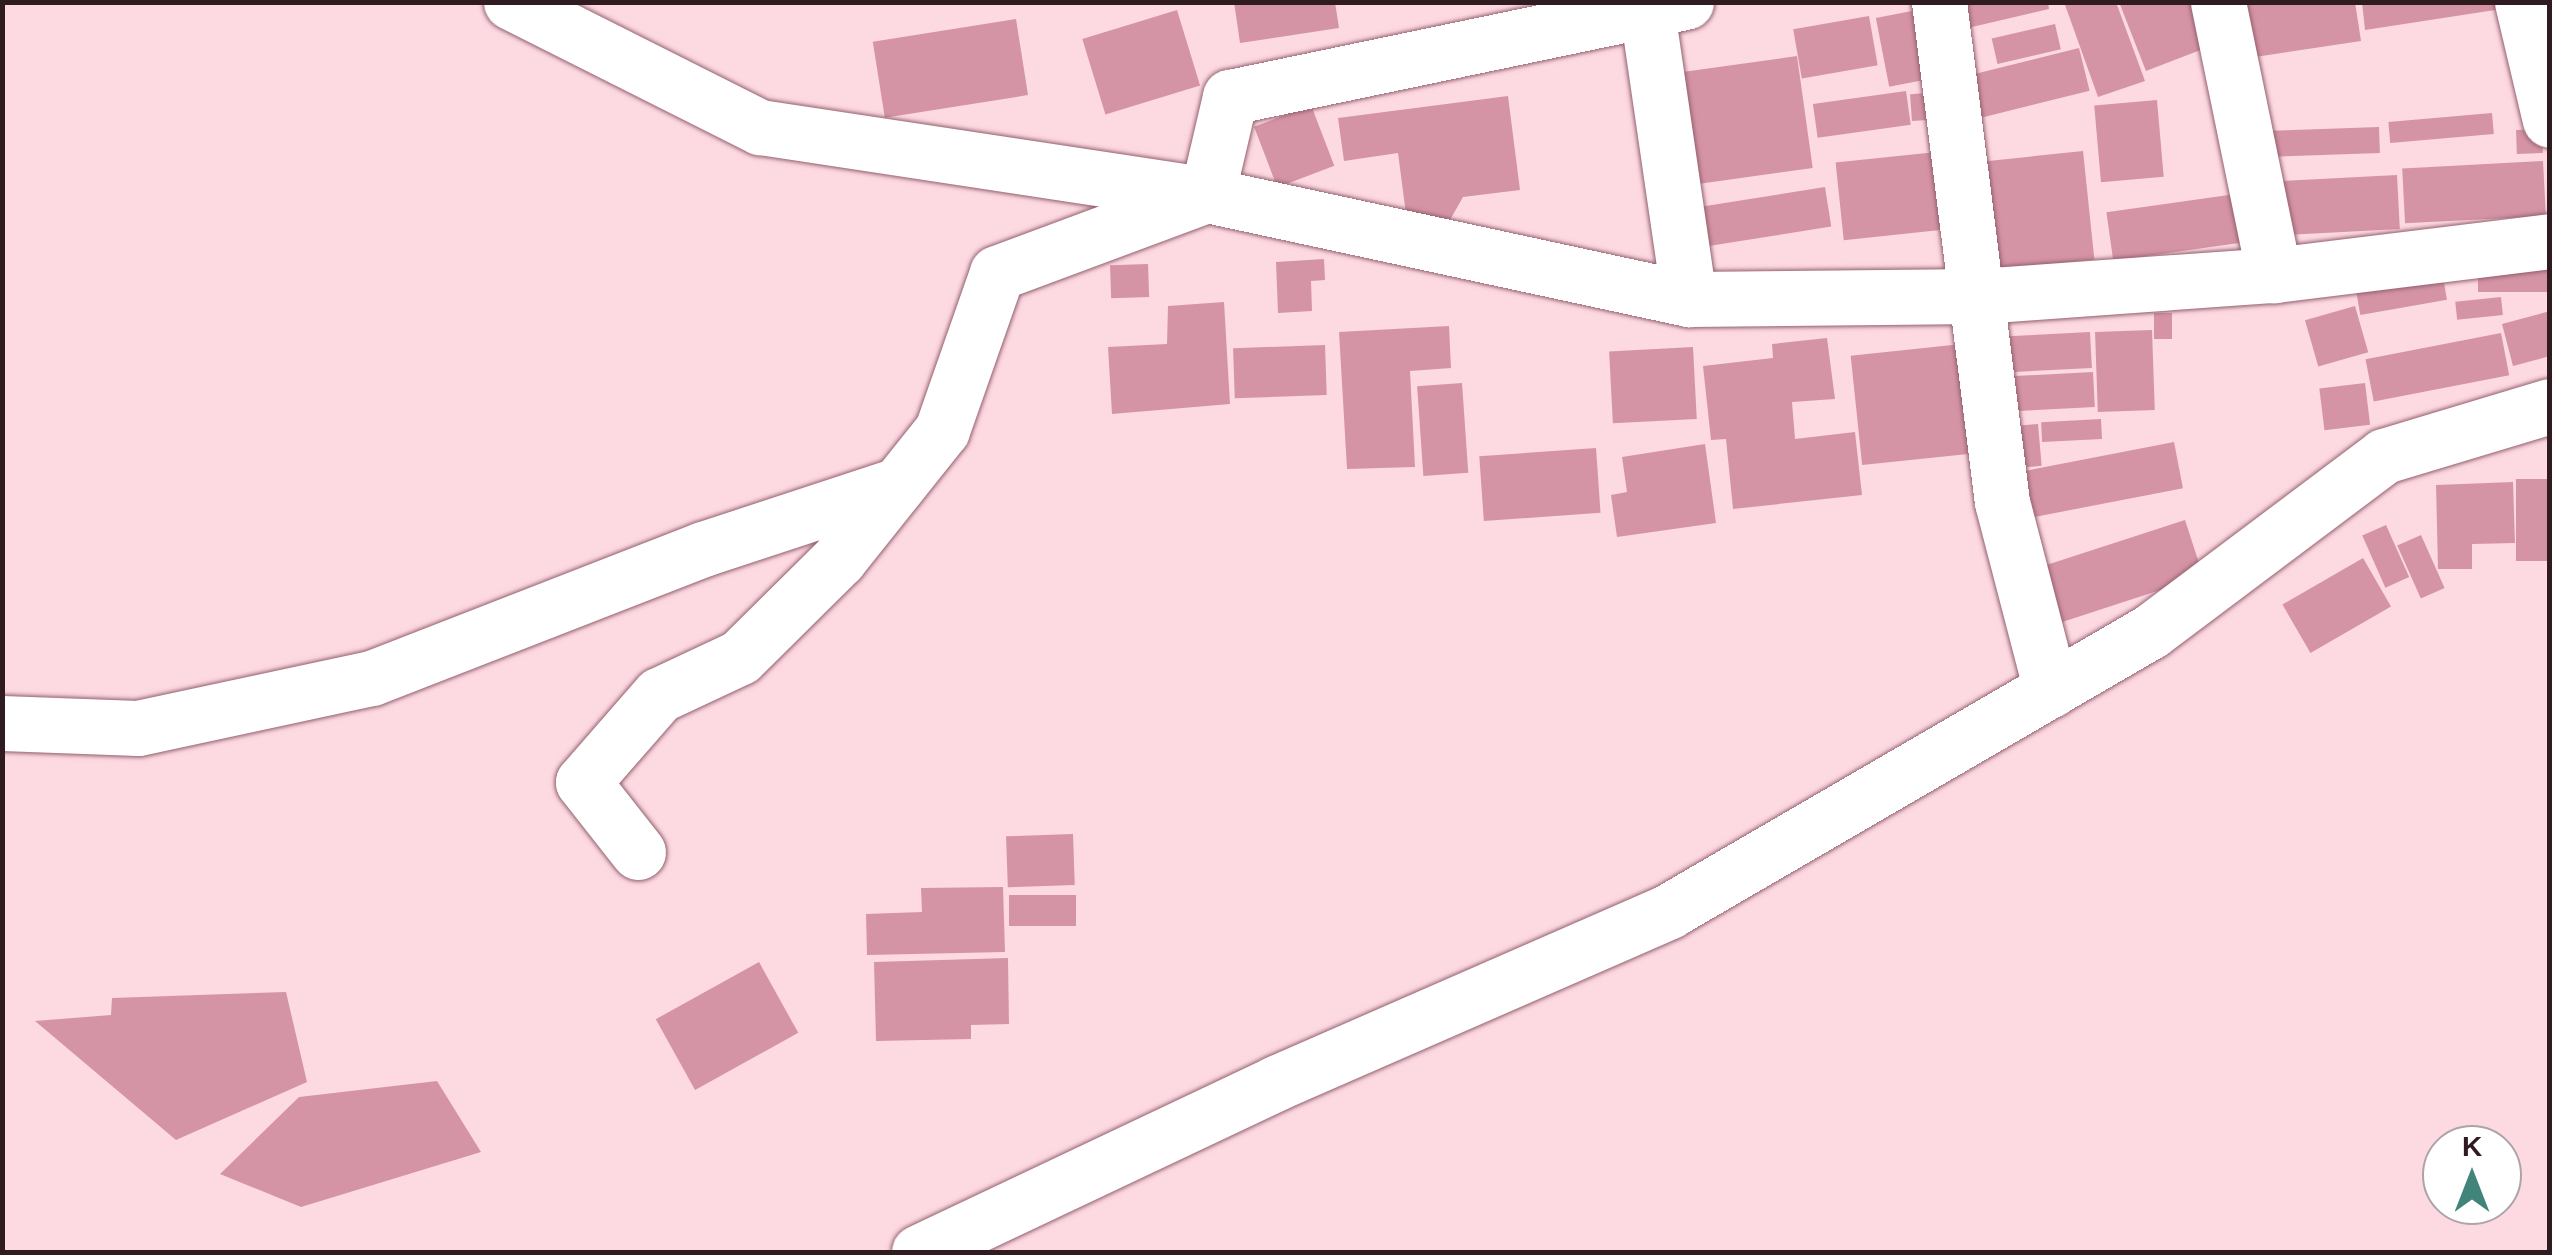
<!DOCTYPE html>
<style>
body{margin:0}
#map{position:relative;width:2552px;height:1255px;overflow:hidden;background:#fdd9e2;font-family:Helvetica,sans-serif}
div>[style]{position:absolute}
[style*='--x']{left:calc(var(--x)*1px);top:calc(var(--y)*1px);width:calc(var(--w)*1px);rotate:calc(var(--a)*1deg)}
.building>*{inset:0;background:#d594a6;transform-origin:0 0}
.roads{filter:drop-shadow(0 0 2px #93606e) drop-shadow(0 0 2px #93606e)}
.minor>*{height:55px;margin:-27.5px;padding:0 27.5px;transform-origin:27.5px;border-radius:27.5px;background:#fff}
span{translate:-50% -50%;white-space:nowrap;text-align:center;line-height:1.15;-webkit-text-stroke:8px #fff;paint-order:stroke}
.frame{position:absolute;inset:0;border:5px solid #301b21;pointer-events:none}
.north{position:absolute;left:2422px;top:1125px;width:100px;height:100px;box-sizing:border-box;background:#fff;border:2px solid #aca4a6;border-radius:50%;rotate:0deg;font-size:28px;font-weight:700;line-height:40px;text-align:center;color:#301b21}
.north::after{content:'';display:block;margin:auto;width:35px;height:45px;background:#41857a;clip-path:polygon(50% 0,100% 100%,50% 72%,0 100%)}
</style>
<div id="map">
<div class="building">
<i style="clip-path:polygon(1234px 2px,1335px 2px,1339px 28px,1240px 43px)"></i>
<i style="clip-path:polygon(1953px 2px,2048px 2px,2049px 9px,1959px 30px)"></i>
<i style="clip-path:polygon(2064px 2px,2116px 2px,2145px 81px,2098px 97px)"></i>
<i style="clip-path:polygon(2119px 2px,2200px 2px,2216px 44px,2146px 71px)"></i>
<i style="clip-path:polygon(2233px 2px,2355px 2px,2361px 41px,2242px 59px)"></i>
<i style="clip-path:polygon(2362px 2px,2507px 2px,2508px 8px,2365px 30px)"></i>
<i style="left:1922px;top:9px;width:70px;height:47px;rotate:79deg"></i>
<i style="left:1177px;top:10px;width:79px;height:99px;rotate:73deg"></i>
<i style="left:1869px;top:16px;width:50px;height:77px;rotate:80deg"></i>
<i style="left:1016px;top:19px;width:77px;height:145px;rotate:81deg"></i>
<i style="left:2055px;top:24px;width:26px;height:65px;rotate:77deg"></i>
<i style="left:2079px;top:48px;width:44px;height:120px;rotate:76deg"></i>
<i style="left:1797px;top:56px;width:113px;height:132px;rotate:82deg"></i>
<i style="left:1906px;top:91px;width:34px;height:94px;rotate:82deg"></i>
<i style="left:1941px;top:92px;width:27px;height:31px;rotate:86deg"></i>
<i style="clip-path:polygon(1508px 96px,1520px 190px,1463px 197px,1450px 220px,1406px 214px,1398px 153px,1344px 161px,1338px 118px)"></i>
<i style="left:2157px;top:100px;width:77px;height:63px;rotate:85deg"></i>
<i style="left:1311px;top:105px;width:65px;height:61px;rotate:69deg"></i>
<i style="left:2492px;top:113px;width:21px;height:104px;rotate:85deg"></i>
<i style="left:2379px;top:127px;width:26px;height:110px;rotate:88deg"></i>
<i style="left:2542px;top:129px;width:24px;height:26px;rotate:88deg"></i>
<i style="left:1946px;top:151px;width:78px;height:111px;rotate:84deg"></i>
<i style="left:2083px;top:151px;width:109px;height:100px;rotate:84deg"></i>
<i style="left:2543px;top:161px;width:55px;height:141px;rotate:87deg"></i>
<i style="left:2397px;top:175px;width:54px;height:115px;rotate:87deg"></i>
<i style="left:1825px;top:187px;width:40px;height:132px;rotate:81deg"></i>
<i style="left:2250px;top:192px;width:49px;height:145px;rotate:82deg"></i>
<i style="clip-path:polygon(1324px 259px,1325px 280px,1311px 281px,1312px 311px,1278px 313px,1276px 262px)"></i>
<i style="left:1148px;top:264px;width:33px;height:38px;rotate:88deg"></i>
<i style="left:2550px;top:270px;width:22px;height:72px;rotate:90deg"></i>
<i style="left:2443px;top:277px;width:23px;height:88px;rotate:80deg"></i>
<i style="left:2501px;top:297px;width:18px;height:46px;rotate:84deg"></i>
<i style="clip-path:polygon(1224px 302px,1230px 404px,1112px 414px,1108px 347px,1167px 344px,1168px 306px)"></i>
<i style="left:2355px;top:306px;width:48px;height:52px;rotate:74deg"></i>
<i style="clip-path:polygon(2550px 311px,2550px 356px,2513px 366px,2502px 324px)"></i>
<i style="left:2154px;top:313px;width:18px;height:26px"></i>
<i style="clip-path:polygon(1449px 326px,1451px 368px,1410px 371px,1415px 467px,1347px 469px,1339px 332px)"></i>
<i style="left:2152px;top:330px;width:80px;height:57px;rotate:88deg"></i>
<i style="left:2090px;top:332px;width:36px;height:88px;rotate:87deg"></i>
<i style="left:2501px;top:333px;width:43px;height:138px;rotate:79deg"></i>
<i style="clip-path:polygon(1827px 338px,1835px 399px,1792px 402px,1795px 439px,1855px 432px,1862px 495px,1733px 509px,1726px 439px,1711px 440px,1703px 366px,1773px 358px,1772px 344px)"></i>
<i style="left:1971px;top:343px;width:110px;height:121px;rotate:84deg"></i>
<i style="left:1325px;top:345px;width:50px;height:92px;rotate:88deg"></i>
<i style="left:1693px;top:347px;width:72px;height:84px;rotate:87deg"></i>
<i style="left:2093px;top:372px;width:35px;height:88px;rotate:87deg"></i>
<i style="left:1462px;top:383px;width:90px;height:45px;rotate:86deg"></i>
<i style="left:2365px;top:383px;width:42px;height:46px;rotate:83deg"></i>
<i style="left:2101px;top:419px;width:20px;height:60px;rotate:87deg"></i>
<i style="left:2038px;top:424px;width:42px;height:23px;rotate:85deg"></i>
<i style="left:2174px;top:442px;width:47px;height:154px;rotate:79deg"></i>
<i style="clip-path:polygon(1705px 444px,1716px 523px,1617px 537px,1611px 495px,1627px 492px,1622px 457px)"></i>
<i style="left:1596px;top:448px;width:65px;height:117px;rotate:86deg"></i>
<i style="left:2550px;top:479px;width:82px;height:34px;rotate:90deg"></i>
<i style="clip-path:polygon(2513px 482px,2515px 543px,2472px 544px,2472px 569px,2438px 569px,2436px 485px)"></i>
<i style="left:2185px;top:520px;width:59px;height:149px;rotate:72deg"></i>
<i style="left:2386px;top:525px;width:57px;height:26px;rotate:66deg"></i>
<i style="left:2421px;top:535px;width:58px;height:26px;rotate:66deg"></i>
<i style="left:2363px;top:558px;width:56px;height:93px;rotate:60deg"></i>
<i style="left:1073px;top:834px;width:51px;height:67px;rotate:88deg"></i>
<i style="clip-path:polygon(1003px 887px,1005px 952px,867px 955px,866px 914px,922px 912px,921px 888px)"></i>
<i style="left:1009px;top:895px;width:67px;height:31px"></i>
<i style="clip-path:polygon(1008px 958px,1009px 1024px,971px 1025px,971px 1039px,876px 1041px,874px 962px)"></i>
<i style="left:759px;top:962px;width:81px;height:118px;rotate:61deg"></i>
<i style="clip-path:polygon(286px 992px,307px 1082px,176px 1140px,35px 1021px,111px 1015px,112px 998px)"></i>
<i style="clip-path:polygon(437px 1081px,481px 1152px,301px 1207px,220px 1174px,299px 1097px)"></i>
</div>
<div class="roads">
<div class="minor">
<i style="--x:511;--y:2;--w:279;--a:26.7"></i>
<i style="--x:760;--y:127;--w:452;--a:8.6"></i>
<i style="--x:1207;--y:195;--w:493;--a:12.2"></i>
<i style="--x:1689;--y:299;--w:290;--a:-0.6"></i>
<i style="--x:1979;--y:296;--w:296;--a:-4.1"></i>
<i style="--x:2274;--y:275;--w:278;--a:-7"></i>
<i style="--x:1939;--y:2;--w:504;--a:82.82"></i>
<i style="--x:2002;--y:502;--w:194;--a:75.4"></i>
<i style="--x:2218;--y:2;--w:279;--a:78.4"></i>
<i style="--x:2522;--y:2;--w:121;--a:76.7"></i>
<i style="--x:1647;--y:11;--w:291;--a:81.7"></i>
<i style="--x:2;--y:723;--w:136;--a:2.1"></i>
<i style="--x:138;--y:728;--w:239;--a:-12.1"></i>
<i style="--x:372;--y:678;--w:355;--a:-21.3"></i>
<i style="--x:703;--y:549;--w:205;--a:-18.2"></i>
<i style="--x:638;--y:852;--w:89;--a:-128.2"></i>
<i style="--x:583;--y:782;--w:116;--a:-48.9"></i>
<i style="--x:659;--y:695;--w:89;--a:-25.1"></i>
<i style="--x:740;--y:657;--w:139;--a:-44.7"></i>
<i style="--x:839;--y:559;--w:165;--a:-51.4"></i>
<i style="--x:942;--y:430;--w:166;--a:-70.7"></i>
<i style="--x:997;--y:273;--w:224;--a:-20.4"></i>
<i style="--x:1207;--y:195;--w:101;--a:-76.8"></i>
<i style="--x:1230;--y:97;--w:466;--a:-11.8"></i>
<i style="--x:919;--y:1252;--w:395;--a:-25.3"></i>
<i style="--x:1276;--y:1083;--w:429;--a:-23.6"></i>
<i style="--x:1669;--y:911;--w:557;--a:-30.15"></i>
<i style="--x:2151;--y:631;--w:291;--a:-36.9"></i>
<i style="--x:2384;--y:456;--w:173;--a:-16.8"></i>
</div>
</div>
<div class="frame"></div>
<div class="north">K</div>
</div>
